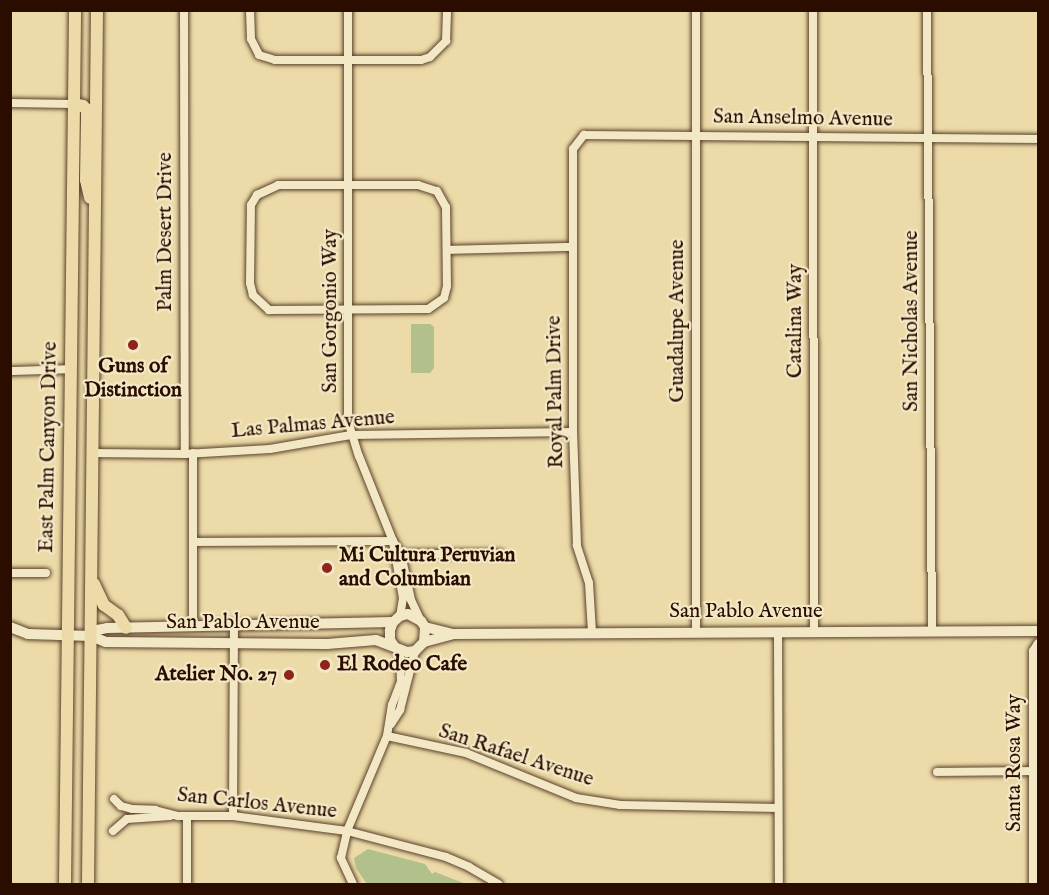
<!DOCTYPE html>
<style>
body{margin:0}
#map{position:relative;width:1049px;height:895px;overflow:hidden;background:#ecdba8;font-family:"IM FELL English",serif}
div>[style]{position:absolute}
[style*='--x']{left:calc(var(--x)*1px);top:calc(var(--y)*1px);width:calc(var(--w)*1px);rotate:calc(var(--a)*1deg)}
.green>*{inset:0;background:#b2c18b}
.roads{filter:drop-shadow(0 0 2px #5b402a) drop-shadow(0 0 2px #5b402a)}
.street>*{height:8px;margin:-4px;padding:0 4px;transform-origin:4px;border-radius:4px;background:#f3e8c6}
.secondary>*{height:10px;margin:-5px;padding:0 5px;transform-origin:5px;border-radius:5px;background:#f3e8c6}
.primary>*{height:12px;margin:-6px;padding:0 6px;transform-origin:6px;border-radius:6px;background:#ecdba8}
.dots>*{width:16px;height:16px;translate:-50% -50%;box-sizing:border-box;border:3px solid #f3e8c6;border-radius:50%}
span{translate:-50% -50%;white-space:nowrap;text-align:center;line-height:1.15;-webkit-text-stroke:4.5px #f3e8c6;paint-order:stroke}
.street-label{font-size:21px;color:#2b0d00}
.poi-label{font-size:21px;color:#2b0d00;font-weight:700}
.left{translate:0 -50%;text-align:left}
.right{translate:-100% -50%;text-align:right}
.frame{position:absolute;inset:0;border:12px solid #2b0d00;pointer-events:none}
</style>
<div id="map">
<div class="green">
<i style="clip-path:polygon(411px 324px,430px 324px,434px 327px,434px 368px,430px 373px,411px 373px)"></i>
<i style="clip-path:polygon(368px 849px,425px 864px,432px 874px,435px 872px,466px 884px,367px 884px,356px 868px,354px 858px)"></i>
</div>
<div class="roads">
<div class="street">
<i style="--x:184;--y:10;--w:444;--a:89.9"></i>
<i style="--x:250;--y:10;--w:29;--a:88"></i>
<i style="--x:251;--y:39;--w:18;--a:63"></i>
<i style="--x:259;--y:55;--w:17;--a:17"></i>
<i style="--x:275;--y:60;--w:146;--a:0"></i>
<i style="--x:421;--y:60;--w:9;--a:-18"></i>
<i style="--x:430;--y:57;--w:23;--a:-45"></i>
<i style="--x:446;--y:41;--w:31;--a:-88"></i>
<i style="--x:348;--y:10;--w:411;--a:90"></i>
<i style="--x:348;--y:421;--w:37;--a:73"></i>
<i style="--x:359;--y:456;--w:92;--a:68.2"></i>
<i style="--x:393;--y:541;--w:15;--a:58"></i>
<i style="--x:401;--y:554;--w:47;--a:77.7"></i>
<i style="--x:411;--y:600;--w:21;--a:65"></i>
<i style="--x:696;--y:10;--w:622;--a:90"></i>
<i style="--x:813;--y:10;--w:622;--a:89.91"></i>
<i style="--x:927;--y:10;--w:622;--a:89.54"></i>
<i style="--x:10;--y:103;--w:63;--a:0.9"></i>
<i style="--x:278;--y:185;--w:140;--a:0"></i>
<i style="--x:418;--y:185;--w:20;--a:18"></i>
<i style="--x:437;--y:191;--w:18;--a:61"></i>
<i style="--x:446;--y:207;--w:79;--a:89.3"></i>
<i style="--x:447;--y:286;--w:12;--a:104"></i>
<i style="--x:444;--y:298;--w:19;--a:145"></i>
<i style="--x:428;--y:309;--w:159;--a:179.6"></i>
<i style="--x:269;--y:310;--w:22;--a:-137"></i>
<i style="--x:253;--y:295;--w:12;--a:-104"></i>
<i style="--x:250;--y:283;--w:78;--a:-89.3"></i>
<i style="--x:251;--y:205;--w:12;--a:-59"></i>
<i style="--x:257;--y:195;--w:23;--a:-25"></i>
<i style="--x:447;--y:250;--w:125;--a:-1.4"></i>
<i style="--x:10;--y:371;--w:60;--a:-1.9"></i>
<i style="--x:92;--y:453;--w:93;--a:0.6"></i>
<i style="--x:185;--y:454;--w:85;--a:-3.4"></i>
<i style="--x:270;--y:449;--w:82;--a:-9.8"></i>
<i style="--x:351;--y:435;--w:222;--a:-0.8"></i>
<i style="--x:193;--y:542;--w:200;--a:-0.3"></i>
<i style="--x:393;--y:542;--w:57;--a:79.9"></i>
<i style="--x:403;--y:598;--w:18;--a:99"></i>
<i style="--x:401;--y:554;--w:99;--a:0"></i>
<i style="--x:10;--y:573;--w:36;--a:0"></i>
<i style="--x:193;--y:627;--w:174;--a:-90"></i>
<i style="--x:592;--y:632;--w:49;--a:-93.5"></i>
<i style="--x:589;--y:583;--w:40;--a:-108"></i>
<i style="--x:577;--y:545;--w:113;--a:-92"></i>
<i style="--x:573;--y:432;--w:283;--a:-90"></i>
<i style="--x:573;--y:149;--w:18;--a:-52"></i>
<i style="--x:584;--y:135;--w:454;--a:0.5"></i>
<i style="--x:778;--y:632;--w:252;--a:89.8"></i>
<i style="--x:391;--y:724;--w:17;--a:-57"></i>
<i style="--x:400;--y:710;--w:61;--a:-75.7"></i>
<i style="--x:387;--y:736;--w:81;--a:12.1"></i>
<i style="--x:466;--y:753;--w:119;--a:22.2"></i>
<i style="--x:576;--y:798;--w:45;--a:9"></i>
<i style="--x:620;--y:805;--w:158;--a:1.1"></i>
<i style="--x:937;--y:772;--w:96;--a:-0.6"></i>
<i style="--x:114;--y:799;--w:10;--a:45"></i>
<i style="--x:121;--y:806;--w:11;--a:15"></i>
<i style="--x:132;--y:809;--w:23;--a:2"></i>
<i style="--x:155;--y:810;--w:24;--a:15"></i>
<i style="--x:178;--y:816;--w:55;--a:0"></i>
<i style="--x:233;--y:816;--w:115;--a:7.5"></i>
<i style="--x:347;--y:831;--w:102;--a:14.7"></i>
<i style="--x:446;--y:857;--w:25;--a:23"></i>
<i style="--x:469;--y:867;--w:34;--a:30"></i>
<i style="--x:233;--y:816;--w:190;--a:-89.7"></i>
<i style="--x:113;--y:831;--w:18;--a:-41"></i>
<i style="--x:127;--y:819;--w:43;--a:-4"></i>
<i style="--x:187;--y:884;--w:68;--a:-90"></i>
<i style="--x:353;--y:884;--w:29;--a:-115"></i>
<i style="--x:341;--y:858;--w:28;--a:-77"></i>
<i style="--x:347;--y:831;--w:103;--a:-67.2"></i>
<i style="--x:387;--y:736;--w:31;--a:-81"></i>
<i style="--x:392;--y:705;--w:25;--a:-69"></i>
<i style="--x:401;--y:682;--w:32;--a:-92"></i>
<i style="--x:1033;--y:884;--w:233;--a:-90"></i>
<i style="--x:1033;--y:651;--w:9;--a:-58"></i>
</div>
<div class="secondary">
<i style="--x:10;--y:627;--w:19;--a:21"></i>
<i style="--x:28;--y:634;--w:63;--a:1.8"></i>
<i style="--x:91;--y:636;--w:16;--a:22"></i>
<i style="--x:106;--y:642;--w:221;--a:0.5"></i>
<i style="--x:327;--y:644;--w:49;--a:-4.7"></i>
<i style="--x:376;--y:640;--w:33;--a:21"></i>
<i style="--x:407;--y:652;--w:8;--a:-7"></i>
<i style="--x:415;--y:651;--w:13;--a:-45"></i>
<i style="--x:424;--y:642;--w:15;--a:-86"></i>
<i style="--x:425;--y:627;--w:7;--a:-124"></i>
<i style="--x:421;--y:621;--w:15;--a:-152"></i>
<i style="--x:408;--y:614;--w:8;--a:166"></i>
<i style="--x:400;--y:616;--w:9;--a:139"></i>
<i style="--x:393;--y:622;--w:9;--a:111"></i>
<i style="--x:390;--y:630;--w:10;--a:90"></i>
<i style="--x:390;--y:640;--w:7;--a:56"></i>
<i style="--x:425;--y:627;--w:29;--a:14"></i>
<i style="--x:453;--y:634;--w:585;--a:-0.29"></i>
<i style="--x:91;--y:636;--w:8;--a:-45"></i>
<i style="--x:97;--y:630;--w:10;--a:-11"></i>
<i style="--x:107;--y:628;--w:286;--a:-1.2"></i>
<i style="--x:424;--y:642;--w:30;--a:-15"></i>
</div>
<div class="primary">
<i style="--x:73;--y:104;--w:10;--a:11"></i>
<i style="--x:83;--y:106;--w:6;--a:45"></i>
<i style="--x:87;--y:110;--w:70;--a:90.8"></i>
<i style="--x:86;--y:180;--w:18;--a:77"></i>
<i style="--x:94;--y:584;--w:23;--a:65"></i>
<i style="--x:104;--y:605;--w:17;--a:36"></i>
<i style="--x:118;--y:615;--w:15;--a:58"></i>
<i style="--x:65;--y:884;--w:874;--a:-89.34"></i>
<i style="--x:88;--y:884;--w:874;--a:-89.41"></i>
</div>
</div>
<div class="dots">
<i style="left:133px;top:345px;background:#8f2418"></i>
<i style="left:327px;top:568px;background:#8f2418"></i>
<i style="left:325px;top:665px;background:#8f2418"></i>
<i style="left:289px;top:675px;background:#8f2418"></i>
</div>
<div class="street-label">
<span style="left:803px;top:119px;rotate:1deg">San Anselmo Avenue</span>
<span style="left:166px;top:232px;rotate:-90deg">Palm Desert Drive</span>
<span style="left:331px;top:311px;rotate:-90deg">San Gorgonio Way</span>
<span style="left:678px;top:321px;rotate:-90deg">Guadalupe Avenue</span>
<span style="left:796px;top:321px;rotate:-90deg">Catalina Way</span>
<span style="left:912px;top:321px;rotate:-90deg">San Nicholas Avenue</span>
<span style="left:556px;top:392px;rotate:-91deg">Royal Palm Drive</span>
<span style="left:313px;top:425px;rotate:-5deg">Las Palmas Avenue</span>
<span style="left:49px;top:447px;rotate:-89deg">East Palm Canyon Drive</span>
<span style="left:746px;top:612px">San Pablo Avenue</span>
<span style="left:243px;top:623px">San Pablo Avenue</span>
<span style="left:516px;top:756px;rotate:18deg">San Rafael Avenue</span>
<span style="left:1015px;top:763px;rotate:-90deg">Santa Rosa Way</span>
<span style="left:257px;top:804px;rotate:6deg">San Carlos Avenue</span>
</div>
<div class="poi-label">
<span style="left:133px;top:379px">Guns of<br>Distinction</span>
<span class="left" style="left:339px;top:568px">Mi Cultura Peruvian<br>and Columbian</span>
<span class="left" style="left:337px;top:665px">El Rodeo Cafe</span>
<span class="right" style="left:277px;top:675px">Atelier No. 27</span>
</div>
<div class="frame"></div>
</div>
